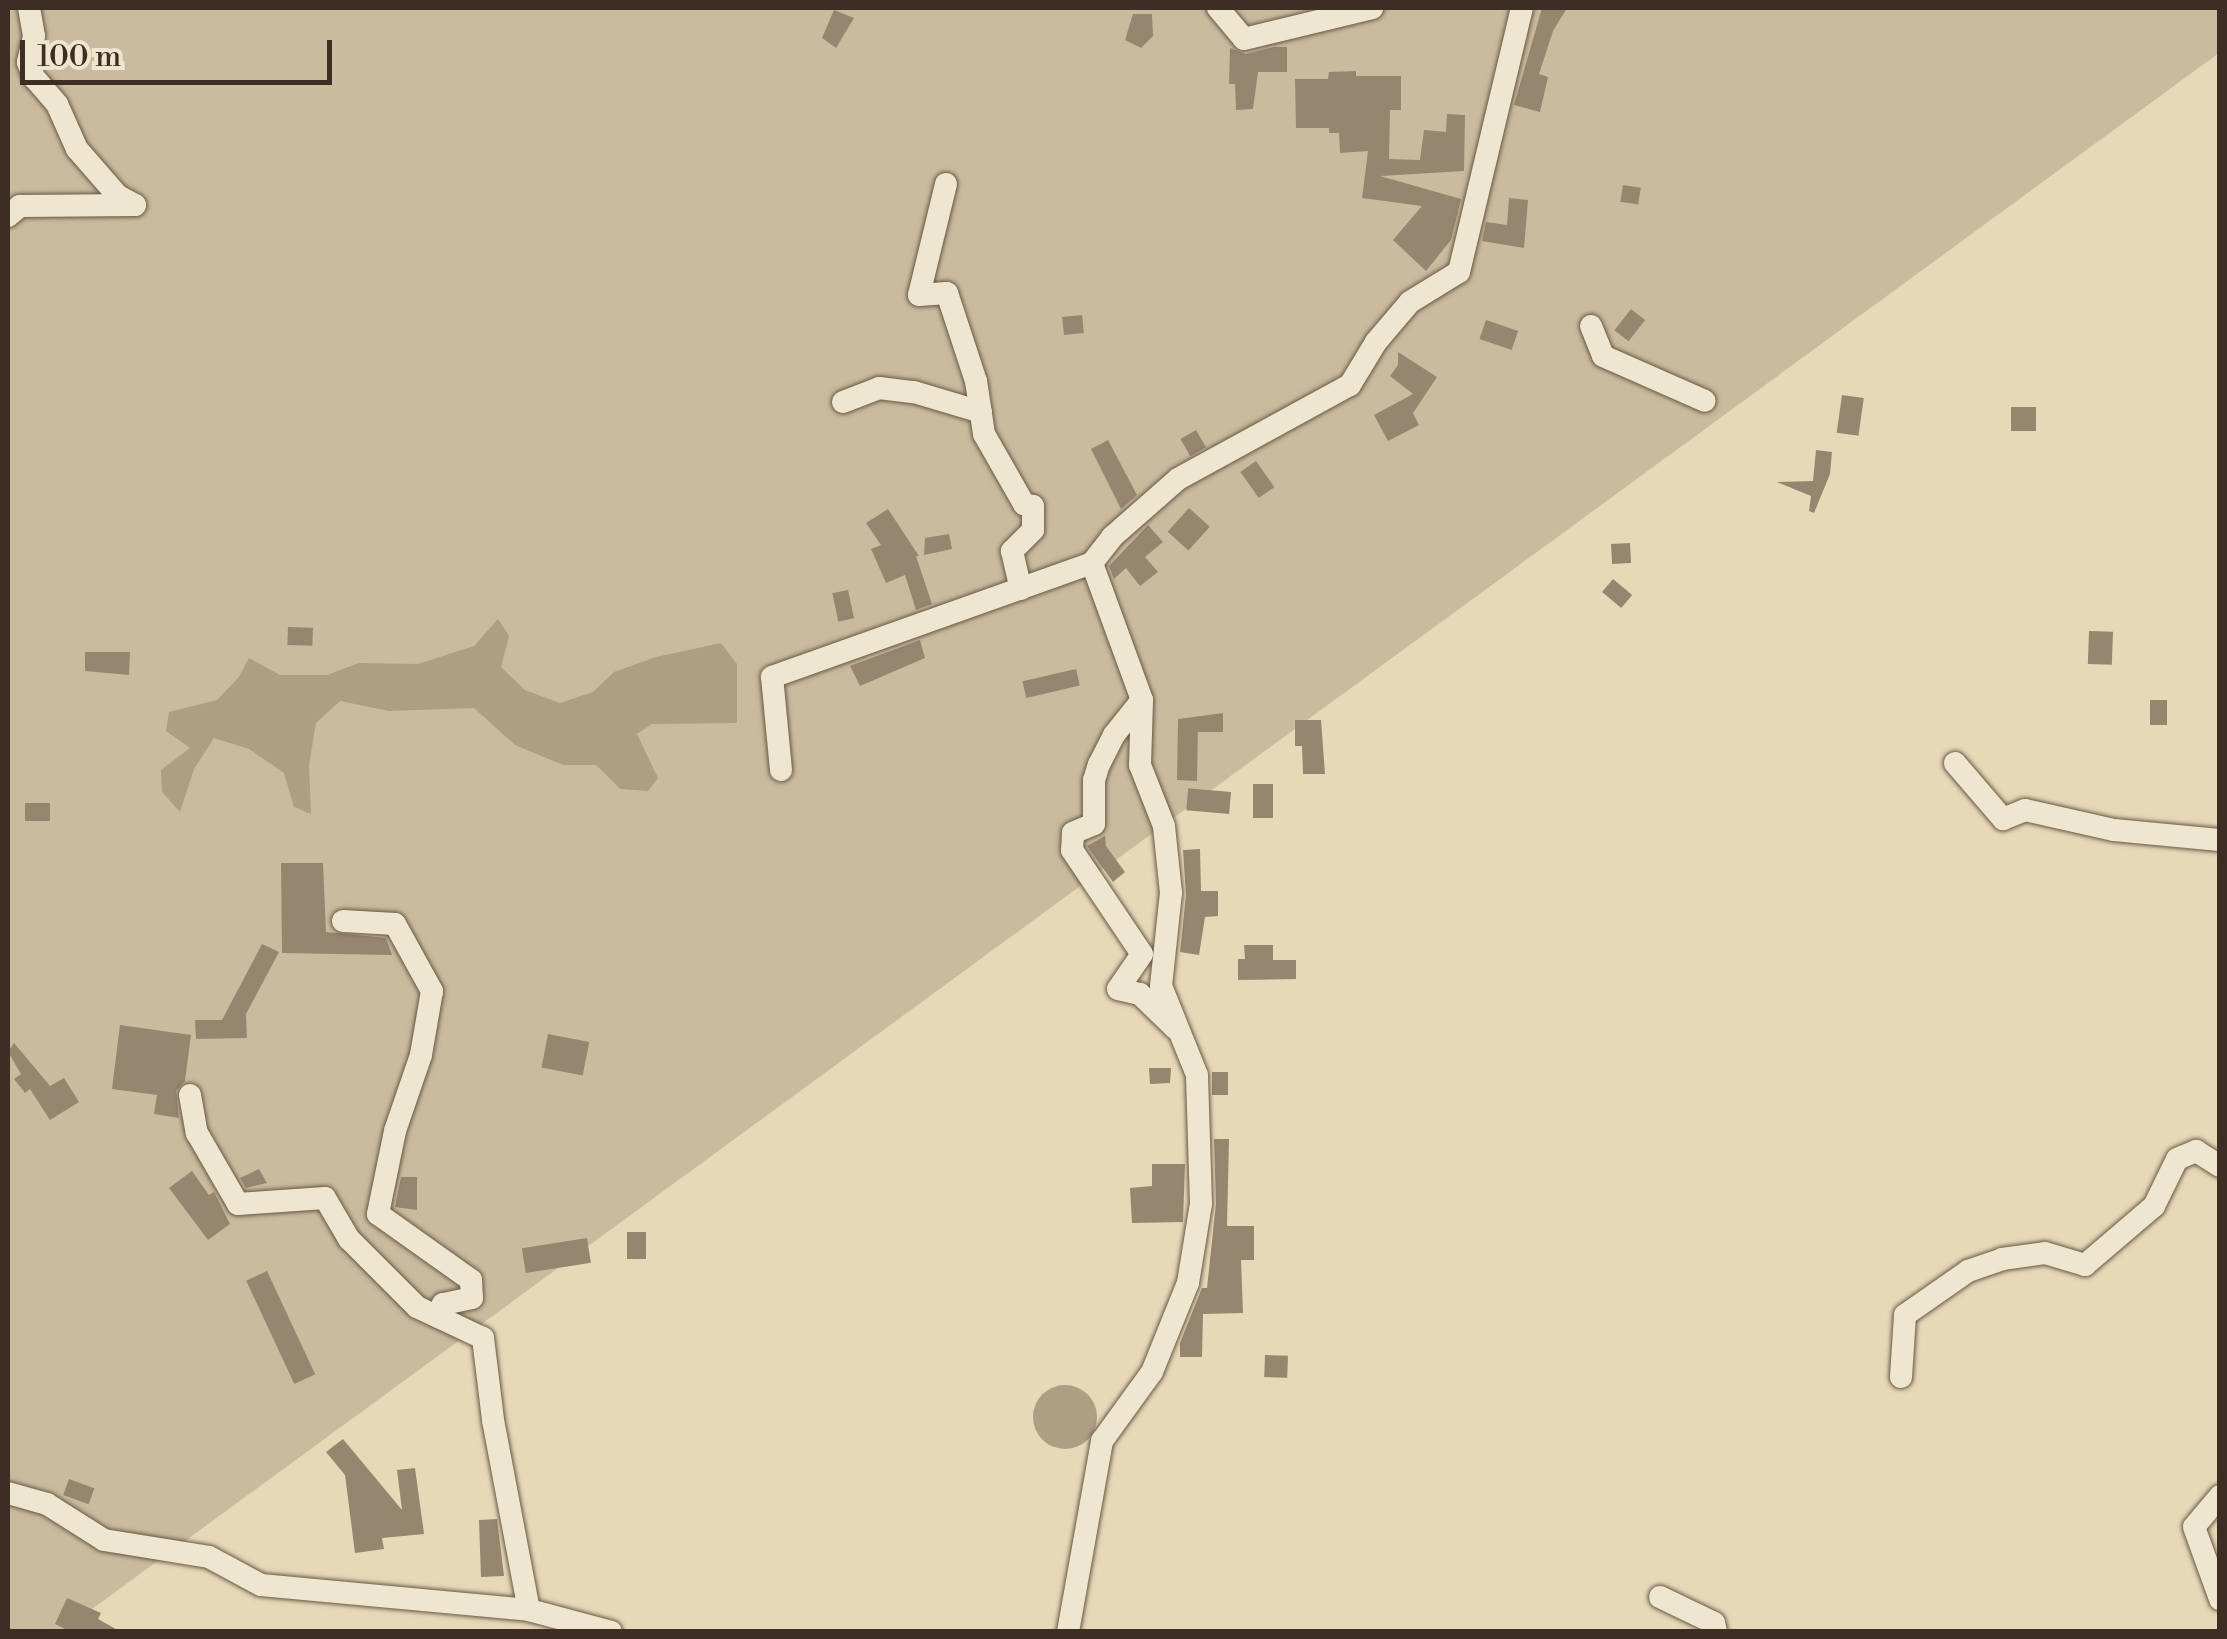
<!DOCTYPE html>
<style>
body{margin:0}
#map{position:relative;width:2227px;height:1639px;overflow:hidden;background:#e7d8b7;font-family:"Libre Bodoni",serif}
div>[style]{position:absolute}
[style*='--x']{left:calc(var(--x)*1px);top:calc(var(--y)*1px);width:calc(var(--w)*1px);rotate:calc(var(--a)*1deg)}
.green>*{inset:0;background:#cabb9e}
.water>*{inset:0;background:#ae9e84}
.round{border-radius:50%}
.building>*{inset:0;background:#96866f;transform-origin:0 0}
.roads{filter:drop-shadow(0 0 2px #685847) drop-shadow(0 0 2px #685847)}
.minor>*{height:22px;margin:-11px;padding:0 11px;transform-origin:11px;border-radius:11px;background:#efe6d0}
span{translate:-50% -50%;white-space:nowrap;text-align:center;line-height:1.15;-webkit-text-stroke:8px #efe6d0;paint-order:stroke}
.frame{position:absolute;inset:0;border:10px solid #3e2d22;pointer-events:none}
.scale{position:absolute;left:20px;top:40px;width:312px;height:45px;box-sizing:border-box;border:5px solid #3e2d22;border-top:0;padding-left:12px;font-size:30px;line-height:35px;white-space:nowrap;color:#3e2d22;-webkit-text-stroke:8px #efe6d0;paint-order:stroke}
</style>
<div id="map">
<div class="green">
<i style="clip-path:polygon(8px 8px,2219px 8px,2219px 53px,62px 1631px,8px 1632px)"></i>
</div>
<div class="water">
<i style="clip-path:polygon(498px 619px,509px 636px,501px 667px,525px 690px,560px 703px,593px 692px,614px 672px,656px 657px,721px 643px,737px 664px,737px 723px,652px 724px,637px 734px,658px 778px,648px 791px,620px 789px,596px 765px,563px 765px,515px 745px,474px 708px,389px 711px,340px 701px,316px 723px,309px 765px,311px 814px,294px 807px,284px 773px,249px 749px,214px 738px,194px 769px,180px 812px,162px 792px,161px 770px,190px 748px,166px 731px,169px 712px,217px 700px,239px 677px,249px 658px,280px 675px,327px 675px,359px 663px,418px 664px,474px 646px)"></i>
<i class="round" style="left:1033px;top:1385px;width:64px;height:64px"></i>
</div>
<div class="building">
<i style="clip-path:polygon(1542px 8px,1567px 8px,1553px 31px,1539px 74px,1548px 77px,1540px 112px,1514px 105px)"></i>
<i style="clip-path:polygon(834px 10px,854px 18px,836px 48px,822px 38px)"></i>
<i style="clip-path:polygon(1133px 14px,1152px 14px,1153px 36px,1141px 48px,1125px 40px)"></i>
<i style="clip-path:polygon(1274px 47px,1287px 47px,1287px 72px,1258px 72px,1253px 109px,1236px 110px,1235px 84px,1229px 84px,1230px 48px,1246px 54px)"></i>
<i style="clip-path:polygon(1356px 71px,1356px 76px,1401px 76px,1401px 110px,1390px 110px,1389px 159px,1420px 160px,1424px 130px,1446px 132px,1447px 114px,1465px 115px,1464px 171px,1380px 176px,1461px 199px,1451px 240px,1426px 271px,1393px 240px,1422px 206px,1362px 198px,1368px 151px,1340px 153px,1339px 133px,1329px 133px,1329px 128px,1296px 128px,1295px 79px,1328px 79px,1329px 72px)"></i>
<i style="left:1623px;top:185px;width:18px;height:17px;rotate:9deg"></i>
<i style="clip-path:polygon(1509px 198px,1528px 200px,1524px 248px,1482px 241px,1486px 222px,1507px 225px)"></i>
<i style="left:1631px;top:309px;width:18px;height:27px;rotate:38deg"></i>
<i style="left:1082px;top:315px;width:18px;height:20px;rotate:84deg"></i>
<i style="left:1486px;top:320px;width:34px;height:20px;rotate:19deg"></i>
<i style="clip-path:polygon(1398px 352px,1437px 377px,1413px 413px,1419px 425px,1388px 441px,1374px 415px,1413px 394px,1390px 376px,1398px 365px)"></i>
<i style="left:1842px;top:395px;width:22px;height:38px;rotate:8deg"></i>
<i style="left:2011px;top:407px;width:25px;height:24px"></i>
<i style="left:1196px;top:430px;width:20px;height:18px;rotate:60deg"></i>
<i style="clip-path:polygon(1108px 440px,1137px 495px,1121px 509px,1091px 449px)"></i>
<i style="clip-path:polygon(1816px 450px,1832px 452px,1830px 474px,1814px 513px,1809px 511px,1811px 496px,1777px 482px,1813px 481px)"></i>
<i style="left:1256px;top:461px;width:32px;height:19px;rotate:55deg"></i>
<i style="left:1189px;top:508px;width:28px;height:32px;rotate:42deg"></i>
<i style="clip-path:polygon(888px 509px,919px 556px,916px 556px,932px 604px,916px 610px,905px 575px,886px 583px,871px 549px,881px 545px,866px 523px)"></i>
<i style="clip-path:polygon(1148px 525px,1163px 542px,1145px 557px,1158px 572px,1140px 586px,1126px 568px,1114px 579px,1109px 566px)"></i>
<i style="clip-path:polygon(949px 534px,952px 549px,924px 555px,925px 538px)"></i>
<i style="left:1630px;top:543px;width:20px;height:19px;rotate:87deg"></i>
<i style="left:1613px;top:579px;width:25px;height:17px;rotate:40deg"></i>
<i style="left:848px;top:590px;width:29px;height:16px;rotate:78deg"></i>
<i style="left:288px;top:627px;width:25px;height:18px;rotate:2deg"></i>
<i style="left:2089px;top:631px;width:24px;height:33px;rotate:2deg"></i>
<i style="clip-path:polygon(920px 640px,925px 658px,860px 686px,850px 666px)"></i>
<i style="clip-path:polygon(85px 652px,130px 652px,129px 675px,85px 671px)"></i>
<i style="left:1076px;top:669px;width:17px;height:55px;rotate:77deg"></i>
<i style="left:2150px;top:700px;width:17px;height:25px"></i>
<i style="clip-path:polygon(1223px 713px,1223px 732px,1198px 732px,1198px 726px,1197px 781px,1177px 780px,1178px 719px)"></i>
<i style="clip-path:polygon(1295px 720px,1321px 720px,1325px 774px,1303px 774px,1302px 746px,1295px 746px)"></i>
<i style="left:1253px;top:784px;width:20px;height:34px"></i>
<i style="left:1231px;top:792px;width:22px;height:43px;rotate:95deg"></i>
<i style="left:25px;top:803px;width:25px;height:18px"></i>
<i style="clip-path:polygon(1105px 836px,1106px 846px,1125px 872px,1113px 882px,1087px 846px)"></i>
<i style="clip-path:polygon(1200px 849px,1201px 891px,1218px 891px,1218px 916px,1205px 917px,1199px 955px,1180px 952px,1186px 895px,1183px 850px)"></i>
<i style="clip-path:polygon(281px 863px,323px 863px,326px 932px,386px 938px,392px 955px,282px 953px)"></i>
<i style="clip-path:polygon(262px 944px,279px 952px,246px 1014px,247px 1038px,196px 1039px,195px 1020px,222px 1020px)"></i>
<i style="clip-path:polygon(1244px 945px,1273px 945px,1273px 960px,1296px 960px,1296px 979px,1238px 980px,1238px 959px,1245px 959px)"></i>
<i style="clip-path:polygon(120px 1025px,191px 1035px,185px 1081px,176px 1091px,179px 1118px,154px 1114px,157px 1095px,112px 1089px)"></i>
<i style="left:548px;top:1034px;width:42px;height:34px;rotate:11deg"></i>
<i style="clip-path:polygon(14px 1043px,50px 1086px,64px 1078px,79px 1102px,50px 1120px,30px 1089px,25px 1093px,14px 1079px,21px 1074px,8px 1052px)"></i>
<i style="clip-path:polygon(1149px 1068px,1171px 1068px,1170px 1083px,1150px 1084px)"></i>
<i style="left:1212px;top:1072px;width:16px;height:23px"></i>
<i style="clip-path:polygon(1214px 1139px,1229px 1139px,1227px 1226px,1254px 1226px,1254px 1260px,1241px 1260px,1243px 1313px,1203px 1314px,1202px 1357px,1180px 1357px,1180px 1343px,1202px 1288px,1207px 1288px,1216px 1204px)"></i>
<i style="clip-path:polygon(1152px 1164px,1185px 1164px,1183px 1222px,1132px 1223px,1130px 1188px,1152px 1186px)"></i>
<i style="clip-path:polygon(259px 1169px,267px 1183px,246px 1188px,240px 1178px)"></i>
<i style="clip-path:polygon(192px 1171px,209px 1195px,214px 1192px,230px 1224px,208px 1240px,169px 1188px)"></i>
<i style="clip-path:polygon(401px 1177px,417px 1177px,417px 1210px,395px 1207px)"></i>
<i style="left:627px;top:1232px;width:19px;height:27px"></i>
<i style="left:587px;top:1238px;width:25px;height:66px;rotate:81deg"></i>
<i style="left:267px;top:1271px;width:114px;height:23px;rotate:65deg"></i>
<i style="left:1265px;top:1355px;width:23px;height:22px;rotate:2deg"></i>
<i style="clip-path:polygon(343px 1439px,402px 1510px,397px 1470px,415px 1468px,424px 1534px,382px 1538px,384px 1549px,355px 1553px,345px 1475px,326px 1452px)"></i>
<i style="left:69px;top:1479px;width:27px;height:17px;rotate:20deg"></i>
<i style="clip-path:polygon(497px 1519px,504px 1576px,481px 1577px,479px 1520px)"></i>
<i style="clip-path:polygon(67px 1598px,101px 1613px,98px 1619px,121px 1632px,71px 1632px,55px 1624px)"></i>
</div>
<div class="roads">
<div class="minor">
<i style="--x:1218;--y:8;--w:40;--a:50"></i>
<i style="--x:1244;--y:39;--w:132;--a:-13.6"></i>
<i style="--x:946;--y:184;--w:114;--a:103.7"></i>
<i style="--x:919;--y:295;--w:28;--a:-4"></i>
<i style="--x:947;--y:293;--w:93;--a:71.8"></i>
<i style="--x:976;--y:381;--w:54;--a:81.4"></i>
<i style="--x:984;--y:434;--w:81;--a:60.3"></i>
<i style="--x:1024;--y:504;--w:9;--a:13"></i>
<i style="--x:1033;--y:506;--w:24;--a:90"></i>
<i style="--x:1033;--y:530;--w:30;--a:135"></i>
<i style="--x:1012;--y:551;--w:39;--a:77"></i>
<i style="--x:8;--y:216;--w:16;--a:-40"></i>
<i style="--x:20;--y:206;--w:115;--a:-0.5"></i>
<i style="--x:135;--y:205;--w:19;--a:-152"></i>
<i style="--x:118;--y:196;--w:62;--a:-131.1"></i>
<i style="--x:77;--y:149;--w:49;--a:-114"></i>
<i style="--x:57;--y:104;--w:35;--a:-131"></i>
<i style="--x:34;--y:78;--w:17;--a:-111"></i>
<i style="--x:28;--y:62;--w:27;--a:-77"></i>
<i style="--x:34;--y:36;--w:28;--a:-100"></i>
<i style="--x:1591;--y:326;--w:32;--a:68"></i>
<i style="--x:1603;--y:356;--w:111;--a:23.8"></i>
<i style="--x:843;--y:402;--w:39;--a:-21"></i>
<i style="--x:879;--y:388;--w:35;--a:7"></i>
<i style="--x:914;--y:392;--w:70;--a:16.6"></i>
<i style="--x:1142;--y:700;--w:45;--a:128.7"></i>
<i style="--x:1114;--y:735;--w:33;--a:117"></i>
<i style="--x:1099;--y:764;--w:17;--a:107"></i>
<i style="--x:1094;--y:780;--w:44;--a:90"></i>
<i style="--x:1094;--y:824;--w:23;--a:157"></i>
<i style="--x:1073;--y:833;--w:17;--a:93"></i>
<i style="--x:1072;--y:850;--w:125;--a:56.1"></i>
<i style="--x:1142;--y:954;--w:42;--a:124.4"></i>
<i style="--x:1118;--y:989;--w:23;--a:13"></i>
<i style="--x:1140;--y:994;--w:49;--a:44.2"></i>
<i style="--x:1955;--y:763;--w:74;--a:49.4"></i>
<i style="--x:2003;--y:819;--w:24;--a:-22"></i>
<i style="--x:2025;--y:810;--w:91;--a:12.7"></i>
<i style="--x:2114;--y:830;--w:106;--a:5.4"></i>
<i style="--x:781;--y:770;--w:93;--a:-95.5"></i>
<i style="--x:772;--y:677;--w:340;--a:-19.6"></i>
<i style="--x:343;--y:921;--w:52;--a:3.3"></i>
<i style="--x:395;--y:924;--w:77;--a:61.1"></i>
<i style="--x:432;--y:991;--w:65;--a:99.8"></i>
<i style="--x:421;--y:1055;--w:80;--a:108.9"></i>
<i style="--x:395;--y:1131;--w:85;--a:101.6"></i>
<i style="--x:378;--y:1214;--w:114;--a:35.4"></i>
<i style="--x:471;--y:1280;--w:18;--a:87"></i>
<i style="--x:472;--y:1298;--w:30;--a:168"></i>
<i style="--x:443;--y:1304;--w:14;--a:111"></i>
<i style="--x:190;--y:1095;--w:39;--a:80"></i>
<i style="--x:197;--y:1133;--w:82;--a:60"></i>
<i style="--x:238;--y:1204;--w:87;--a:-3.9"></i>
<i style="--x:325;--y:1198;--w:48;--a:59.7"></i>
<i style="--x:349;--y:1239;--w:96;--a:45"></i>
<i style="--x:417;--y:1307;--w:73;--a:25.2"></i>
<i style="--x:483;--y:1338;--w:83;--a:83"></i>
<i style="--x:493;--y:1420;--w:193;--a:79.3"></i>
<i style="--x:1901;--y:1377;--w:62;--a:-86.3"></i>
<i style="--x:1905;--y:1315;--w:77;--a:-34.9"></i>
<i style="--x:1968;--y:1271;--w:36;--a:-19"></i>
<i style="--x:2002;--y:1259;--w:43;--a:-7.9"></i>
<i style="--x:2045;--y:1253;--w:42;--a:16.7"></i>
<i style="--x:2085;--y:1265;--w:91;--a:-40.5"></i>
<i style="--x:2154;--y:1206;--w:52;--a:-63.9"></i>
<i style="--x:2177;--y:1159;--w:21;--a:-23"></i>
<i style="--x:2196;--y:1151;--w:28;--a:32"></i>
<i style="--x:8;--y:1493;--w:41;--a:15.8"></i>
<i style="--x:47;--y:1504;--w:67;--a:32.3"></i>
<i style="--x:104;--y:1540;--w:106;--a:9.2"></i>
<i style="--x:209;--y:1557;--w:59;--a:28.3"></i>
<i style="--x:261;--y:1585;--w:269;--a:5.3"></i>
<i style="--x:529;--y:1610;--w:85;--a:15"></i>
<i style="--x:2220;--y:1496;--w:40;--a:130"></i>
<i style="--x:2194;--y:1527;--w:77;--a:70.1"></i>
<i style="--x:1660;--y:1597;--w:60;--a:25.7"></i>
<i style="--x:1714;--y:1623;--w:9;--a:77"></i>
<i style="--x:1068;--y:1632;--w:194;--a:-79.9"></i>
<i style="--x:1102;--y:1441;--w:85;--a:-54.1"></i>
<i style="--x:1152;--y:1372;--w:96;--a:-68"></i>
<i style="--x:1188;--y:1283;--w:80;--a:-80.7"></i>
<i style="--x:1201;--y:1204;--w:129;--a:-91.8"></i>
<i style="--x:1197;--y:1075;--w:96;--a:-112"></i>
<i style="--x:1161;--y:986;--w:94;--a:-83.9"></i>
<i style="--x:1171;--y:893;--w:67;--a:-96"></i>
<i style="--x:1164;--y:826;--w:66;--a:-111.5"></i>
<i style="--x:1140;--y:765;--w:65;--a:-88.2"></i>
<i style="--x:1142;--y:700;--w:146;--a:-110.1"></i>
<i style="--x:1092;--y:563;--w:33;--a:-52"></i>
<i style="--x:1112;--y:537;--w:88;--a:-41.3"></i>
<i style="--x:1178;--y:479;--w:196;--a:-28.7"></i>
<i style="--x:1350;--y:385;--w:50;--a:-58.8"></i>
<i style="--x:1376;--y:342;--w:52;--a:-49.6"></i>
<i style="--x:1410;--y:302;--w:57;--a:-31.5"></i>
<i style="--x:1459;--y:272;--w:271;--a:-76.6"></i>
</div>
</div>
<div class="frame"></div>
<div class="scale">100 m</div>
</div>
